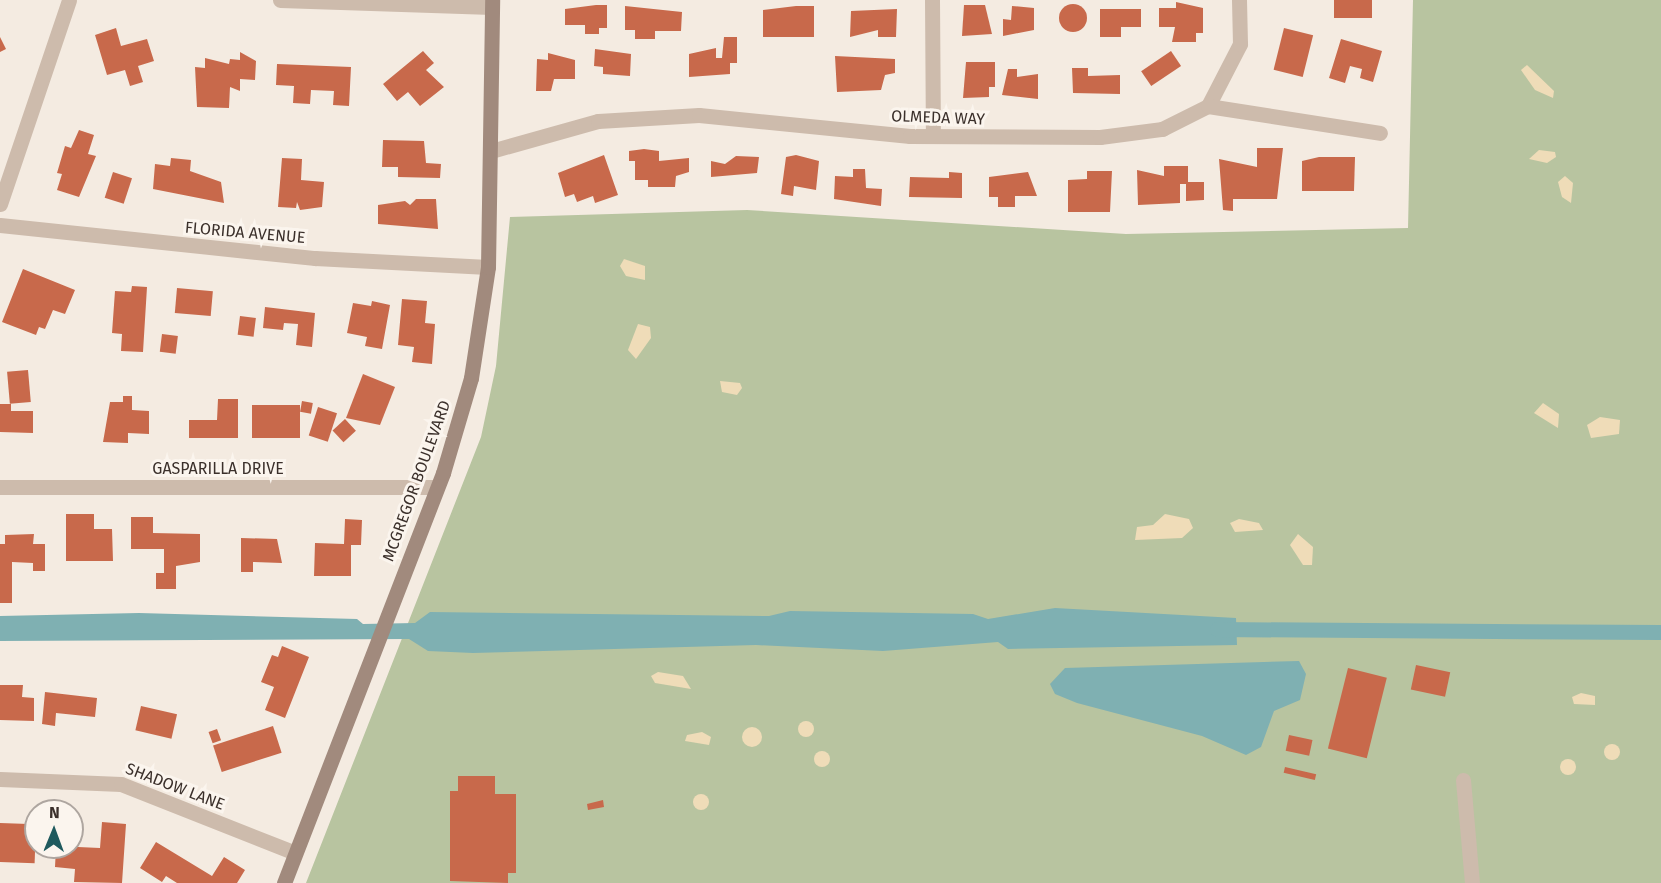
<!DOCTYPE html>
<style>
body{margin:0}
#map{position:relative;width:1661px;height:883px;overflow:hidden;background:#f4ebe1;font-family:"Fira Sans",sans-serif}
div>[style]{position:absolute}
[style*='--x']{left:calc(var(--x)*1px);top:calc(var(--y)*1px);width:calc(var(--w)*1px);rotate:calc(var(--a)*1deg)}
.green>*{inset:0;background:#b8c4a0}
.sand>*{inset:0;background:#efdcb8}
.round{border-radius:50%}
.water>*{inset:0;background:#7fb0b2}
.canal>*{height:15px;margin:-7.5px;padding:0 7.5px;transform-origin:7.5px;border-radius:7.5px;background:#7fb0b2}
.building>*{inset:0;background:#c8694b;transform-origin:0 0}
.minor>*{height:15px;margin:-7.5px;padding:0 7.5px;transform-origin:7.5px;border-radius:7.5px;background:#cdbbac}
.secondary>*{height:15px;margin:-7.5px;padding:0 7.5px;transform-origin:7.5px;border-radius:7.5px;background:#a18a7d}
span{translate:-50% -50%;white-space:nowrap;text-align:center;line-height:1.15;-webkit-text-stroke:6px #fbf5ee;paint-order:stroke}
.street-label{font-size:16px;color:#3b302b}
.north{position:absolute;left:24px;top:799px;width:60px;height:60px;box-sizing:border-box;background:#fbf5ee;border:2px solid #aea6a0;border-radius:50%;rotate:1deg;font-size:16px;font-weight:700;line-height:24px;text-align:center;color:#3b302b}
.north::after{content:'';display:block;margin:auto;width:21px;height:27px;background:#1f5a5e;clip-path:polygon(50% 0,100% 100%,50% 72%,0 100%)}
</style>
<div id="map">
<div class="green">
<i style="clip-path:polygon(1413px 0,1661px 0,1661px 883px,306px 883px,481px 437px,496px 366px,510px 217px,747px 210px,1126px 234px,1408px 228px)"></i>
</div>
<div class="sand">
<i style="clip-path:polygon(1527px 65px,1554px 91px,1553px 98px,1535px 90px,1521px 70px)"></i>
<i style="clip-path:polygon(1539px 150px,1555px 152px,1556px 157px,1547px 163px,1529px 159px)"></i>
<i style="clip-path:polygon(1565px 176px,1573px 183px,1571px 203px,1562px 197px,1558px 182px)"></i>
<i style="clip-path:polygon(624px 259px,645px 266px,645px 280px,626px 276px,620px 266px)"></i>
<i style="clip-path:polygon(638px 324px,650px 327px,651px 338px,636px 359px,628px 350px)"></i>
<i style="clip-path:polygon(720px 381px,740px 383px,742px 388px,737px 395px,722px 392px)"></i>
<i style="clip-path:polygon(1543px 403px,1559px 414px,1558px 428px,1534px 413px)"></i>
<i style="clip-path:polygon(1600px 417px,1620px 420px,1619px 434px,1591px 438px,1587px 425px)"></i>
<i style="clip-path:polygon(1165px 514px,1189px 519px,1193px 528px,1182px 538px,1135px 540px,1137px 527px,1153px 525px)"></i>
<i style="clip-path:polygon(1239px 519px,1259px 523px,1263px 530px,1235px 532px,1230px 523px)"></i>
<i style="clip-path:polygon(1298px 534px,1313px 547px,1312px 565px,1303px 565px,1290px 545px)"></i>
<i style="clip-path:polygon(658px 672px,683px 676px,691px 689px,655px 683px,651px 676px)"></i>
<i style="clip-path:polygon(1581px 693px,1595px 696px,1595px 705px,1574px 704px,1572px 697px)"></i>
<i class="round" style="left:798px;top:721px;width:16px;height:16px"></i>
<i class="round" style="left:742px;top:727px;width:20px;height:20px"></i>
<i style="clip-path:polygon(702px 732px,711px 737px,709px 745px,685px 741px,687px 735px)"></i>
<i class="round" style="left:1604px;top:744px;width:16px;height:16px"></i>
<i class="round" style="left:814px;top:751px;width:16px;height:16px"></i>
<i class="round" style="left:1560px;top:759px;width:16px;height:16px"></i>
<i class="round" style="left:693px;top:794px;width:16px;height:16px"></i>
</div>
<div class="water">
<i style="clip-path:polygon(1055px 608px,1236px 618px,1237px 645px,1008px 649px,998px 642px,883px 651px,756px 645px,473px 653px,428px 651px,409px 639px,0 641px,0 616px,139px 613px,357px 619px,363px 624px,415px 623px,430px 612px,769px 616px,790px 611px,973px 614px,988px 619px)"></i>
<i style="clip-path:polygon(1299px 661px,1306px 674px,1300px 700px,1274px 711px,1261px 747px,1246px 755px,1202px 736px,1077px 703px,1055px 694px,1050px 684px,1065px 668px)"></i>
</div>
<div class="canal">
<i style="--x:1217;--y:629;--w:444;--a:0.4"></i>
</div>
<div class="building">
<i style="left:1334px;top:0;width:38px;height:18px"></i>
<i style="clip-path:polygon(1176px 2px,1203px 8px,1203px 33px,1196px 33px,1196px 42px,1172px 42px,1175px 27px,1159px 27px,1159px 8px,1176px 8px)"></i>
<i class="round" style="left:1059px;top:4px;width:28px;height:28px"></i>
<i style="clip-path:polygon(596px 5px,607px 5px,607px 28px,599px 28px,599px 34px,585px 34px,585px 25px,565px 25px,565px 9px)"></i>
<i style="clip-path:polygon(964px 5px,985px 5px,992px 34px,962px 36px)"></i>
<i style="clip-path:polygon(625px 6px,682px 12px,681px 31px,655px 31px,655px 39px,635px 39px,635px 30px,625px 30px)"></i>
<i style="clip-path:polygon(796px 6px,814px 6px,814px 37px,763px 37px,763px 10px)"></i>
<i style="clip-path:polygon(1012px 6px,1034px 8px,1034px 30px,1003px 36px,1003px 19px,1011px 20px)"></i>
<i style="clip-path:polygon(897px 9px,896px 37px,878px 37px,878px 30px,850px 37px,851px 11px)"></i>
<i style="clip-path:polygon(1100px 9px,1141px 9px,1141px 27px,1121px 27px,1121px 37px,1100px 37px)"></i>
<i style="clip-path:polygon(116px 28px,121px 46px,147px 39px,154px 61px,138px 66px,143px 82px,130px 86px,125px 70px,107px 75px,95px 35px)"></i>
<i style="left:1284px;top:28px;width:30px;height:43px;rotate:14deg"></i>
<i style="clip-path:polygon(0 37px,6px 49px,0 52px)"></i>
<i style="clip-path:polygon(724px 37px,737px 37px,737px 63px,730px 63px,730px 74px,689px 77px,689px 54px,716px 48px,716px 58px,722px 58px)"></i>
<i style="clip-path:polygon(1341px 39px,1382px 51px,1373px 82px,1360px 78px,1362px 69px,1350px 66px,1345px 83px,1329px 78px)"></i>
<i style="clip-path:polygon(595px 49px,631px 54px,630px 76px,603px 74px,603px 67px,594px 66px)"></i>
<i style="clip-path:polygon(423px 51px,434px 63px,426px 70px,444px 87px,420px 106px,408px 92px,397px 101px,383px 84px)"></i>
<i style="left:1171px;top:51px;width:18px;height:36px;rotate:56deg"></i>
<i style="clip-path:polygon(240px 52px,256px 61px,255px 80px,240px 79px,240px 91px,230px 87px,229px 108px,197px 107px,195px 67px,205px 68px,205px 58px,229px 64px,230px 59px,240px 60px)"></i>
<i style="clip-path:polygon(548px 53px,575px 60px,575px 79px,554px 79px,551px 91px,536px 91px,537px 59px,548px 60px)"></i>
<i style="clip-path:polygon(835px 56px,895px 59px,895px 73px,885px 75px,881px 90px,837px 92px)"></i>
<i style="clip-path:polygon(966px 62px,995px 62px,995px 87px,989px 87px,989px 97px,963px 98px)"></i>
<i style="clip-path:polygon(277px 64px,351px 67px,349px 106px,333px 105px,334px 91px,311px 90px,310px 104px,293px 103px,294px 86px,276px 85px)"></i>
<i style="clip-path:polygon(1072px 68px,1088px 68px,1088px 76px,1120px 75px,1120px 94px,1073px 93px)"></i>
<i style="clip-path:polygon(1008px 69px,1017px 69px,1017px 77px,1038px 74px,1038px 99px,1002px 95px)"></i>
<i style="clip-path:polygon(79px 130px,94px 135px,88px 154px,96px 156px,79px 197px,57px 190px,62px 174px,57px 173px,65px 146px,71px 148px)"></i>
<i style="clip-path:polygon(383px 140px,424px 141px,426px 163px,441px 164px,440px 178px,398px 177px,398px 167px,382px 167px)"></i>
<i style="clip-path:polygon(1257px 148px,1283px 148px,1277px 199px,1233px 199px,1233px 211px,1223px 210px,1219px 159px,1257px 167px)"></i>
<i style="clip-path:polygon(644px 149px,659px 151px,659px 161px,689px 158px,689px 172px,676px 176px,675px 187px,648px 187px,648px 180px,635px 180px,635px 161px,629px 161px,629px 151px)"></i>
<i style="clip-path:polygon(604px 155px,618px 195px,595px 203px,593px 196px,577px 202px,574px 194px,565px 197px,558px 173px)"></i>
<i style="clip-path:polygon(796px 155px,819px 161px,816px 190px,794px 186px,793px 196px,781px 194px,786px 157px)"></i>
<i style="clip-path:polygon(736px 156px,759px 157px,757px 173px,711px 177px,711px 161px,725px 164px)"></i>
<i style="clip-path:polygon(1319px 157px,1355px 157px,1354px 191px,1302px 191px,1302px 161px)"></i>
<i style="clip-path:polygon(171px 158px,191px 160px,190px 171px,221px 182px,224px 203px,153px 189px,155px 164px,170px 166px)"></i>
<i style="clip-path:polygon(282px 158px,302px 159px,301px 180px,324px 182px,322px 207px,300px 210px,297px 202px,296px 208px,278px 207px)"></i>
<i style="clip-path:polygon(1164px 166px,1188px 166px,1188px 182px,1204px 182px,1204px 200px,1186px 201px,1186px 184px,1180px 184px,1180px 203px,1138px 205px,1137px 170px,1164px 176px)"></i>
<i style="clip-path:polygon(853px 169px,865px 169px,866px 188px,882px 189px,881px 206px,834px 199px,835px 176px,853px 177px)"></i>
<i style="clip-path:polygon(1087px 171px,1112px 171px,1110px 212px,1068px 212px,1068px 180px,1087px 179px)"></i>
<i style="left:113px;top:172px;width:20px;height:27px;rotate:18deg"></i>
<i style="clip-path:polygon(949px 172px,962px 173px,962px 198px,909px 197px,910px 177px,949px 178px)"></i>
<i style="clip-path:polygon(1028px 172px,1037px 196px,1015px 196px,1015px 207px,998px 207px,998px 197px,989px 197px,989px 177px)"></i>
<i style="clip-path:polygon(416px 199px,436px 199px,438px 229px,378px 224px,378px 205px,405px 201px,410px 205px)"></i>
<i style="clip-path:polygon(23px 269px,75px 290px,65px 314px,53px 310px,45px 329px,39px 327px,36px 335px,2px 322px)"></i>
<i style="clip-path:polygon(132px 286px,147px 287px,143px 352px,121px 351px,122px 334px,112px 333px,115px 291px,131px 292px)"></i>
<i style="left:177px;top:288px;width:36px;height:25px;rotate:5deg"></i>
<i style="clip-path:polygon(402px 299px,427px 301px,425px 323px,435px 324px,432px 364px,412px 362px,414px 347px,398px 345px)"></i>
<i style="clip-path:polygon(372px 301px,390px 305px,382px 349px,365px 346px,367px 337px,347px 333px,353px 303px,371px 306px)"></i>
<i style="clip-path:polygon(265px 307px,315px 313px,312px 347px,296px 345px,298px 324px,284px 323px,283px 330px,263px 328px)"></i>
<i style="left:240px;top:316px;width:16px;height:19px;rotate:7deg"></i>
<i style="left:162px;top:334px;width:16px;height:18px;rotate:7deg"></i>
<i style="left:28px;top:370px;width:32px;height:21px;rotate:85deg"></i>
<i style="clip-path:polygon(363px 374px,395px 387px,380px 425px,346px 418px)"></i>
<i style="clip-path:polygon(123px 396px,132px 396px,132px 410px,149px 411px,149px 434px,128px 433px,128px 443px,103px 442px,110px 402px,123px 402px)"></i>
<i style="clip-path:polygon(218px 399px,238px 399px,238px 438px,189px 438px,189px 420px,217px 420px)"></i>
<i style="left:302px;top:401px;width:11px;height:11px;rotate:10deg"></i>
<i style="clip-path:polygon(0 404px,11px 404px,11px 411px,33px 411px,33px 433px,0 432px)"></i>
<i style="left:252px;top:405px;width:48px;height:33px"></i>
<i style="left:318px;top:407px;width:20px;height:30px;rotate:18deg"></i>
<i style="left:345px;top:419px;width:16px;height:17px;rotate:47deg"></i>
<i style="clip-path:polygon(66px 514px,94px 514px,94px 529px,112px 529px,113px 561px,66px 561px)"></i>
<i style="clip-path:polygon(131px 517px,153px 517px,153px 533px,200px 534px,200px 562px,176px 566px,176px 589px,156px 589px,156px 573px,164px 573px,164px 549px,131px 549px)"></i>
<i style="clip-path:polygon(345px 519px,362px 520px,361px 545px,351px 545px,351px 576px,314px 576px,315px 543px,344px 544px)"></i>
<i style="clip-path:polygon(34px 534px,33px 544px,45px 544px,45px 571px,33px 571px,33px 563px,12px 562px,12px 603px,0 603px,0 544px,5px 544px,5px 535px)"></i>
<i style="clip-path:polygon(241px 538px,277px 539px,282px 563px,253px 562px,253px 572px,241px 572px)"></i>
<i style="clip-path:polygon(282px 646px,309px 657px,285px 718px,265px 710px,274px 687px,261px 682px,272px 655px,278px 657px)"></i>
<i style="left:1416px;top:665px;width:35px;height:25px;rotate:12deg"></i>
<i style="left:1348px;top:668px;width:40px;height:83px;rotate:14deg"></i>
<i style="clip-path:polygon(0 685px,23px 685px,22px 697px,34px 698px,34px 721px,0 720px)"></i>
<i style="clip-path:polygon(45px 692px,97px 698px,95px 717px,56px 713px,55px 726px,42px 724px)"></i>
<i style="left:141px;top:706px;width:37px;height:25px;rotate:13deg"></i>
<i style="left:273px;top:726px;width:28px;height:63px;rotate:72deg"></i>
<i style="left:217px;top:729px;width:12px;height:9px;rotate:70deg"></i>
<i style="left:1289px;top:735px;width:24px;height:16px;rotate:12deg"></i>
<i style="left:1285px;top:767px;width:32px;height:6px;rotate:13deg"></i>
<i style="clip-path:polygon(458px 776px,495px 776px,495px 794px,516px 794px,516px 873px,508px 873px,508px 883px,450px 881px,450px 791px,458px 791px)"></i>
<i style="clip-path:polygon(603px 800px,604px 807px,588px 810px,587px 804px)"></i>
<i style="clip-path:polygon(102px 822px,126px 824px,122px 883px,74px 882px,75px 869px,55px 867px,56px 847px,72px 847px,72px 824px,80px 825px,78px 847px,100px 848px)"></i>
<i style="left:0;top:823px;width:36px;height:39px;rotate:2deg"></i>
<i style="clip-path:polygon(156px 842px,212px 876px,224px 857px,245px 870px,237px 883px,177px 883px,166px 876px,162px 882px,140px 868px)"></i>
</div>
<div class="minor">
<i style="--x:280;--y:0;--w:212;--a:1.9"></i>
<i style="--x:932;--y:0;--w:136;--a:89.6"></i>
<i style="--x:1208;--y:106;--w:70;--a:-62.7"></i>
<i style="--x:1240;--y:44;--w:44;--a:-91.3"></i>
<i style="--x:491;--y:151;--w:111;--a:-15.7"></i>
<i style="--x:598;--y:121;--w:101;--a:-3.4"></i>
<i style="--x:699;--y:115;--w:212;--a:5.7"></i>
<i style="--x:910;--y:136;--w:190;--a:0.3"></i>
<i style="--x:1100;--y:137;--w:63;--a:-7.4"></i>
<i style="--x:1162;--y:129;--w:51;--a:-26.6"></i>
<i style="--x:1208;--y:106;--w:174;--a:8.9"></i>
<i style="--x:0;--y:204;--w:215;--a:-71.3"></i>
<i style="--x:0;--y:225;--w:317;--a:6"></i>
<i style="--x:315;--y:258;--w:173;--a:3"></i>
<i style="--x:0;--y:487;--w:437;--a:0"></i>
<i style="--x:0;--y:779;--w:121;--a:2.4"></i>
<i style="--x:121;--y:784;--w:187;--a:21.6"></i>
<i style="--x:1463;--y:780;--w:103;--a:85"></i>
</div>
<div class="secondary">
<i style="--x:284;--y:883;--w:440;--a:-68.8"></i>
<i style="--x:443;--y:473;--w:99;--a:-73.6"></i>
<i style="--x:471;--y:378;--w:112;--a:-81.3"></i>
<i style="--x:488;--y:267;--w:267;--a:-89.1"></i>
</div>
<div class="street-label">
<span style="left:938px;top:118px;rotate:2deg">OLMEDA WAY</span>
<span style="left:245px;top:233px;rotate:5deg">FLORIDA AVENUE</span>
<span style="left:218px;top:469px">GASPARILLA DRIVE</span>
<span style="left:417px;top:481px;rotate:-70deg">MCGREGOR BOULEVARD</span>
<span style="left:175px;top:787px;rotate:21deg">SHADOW LANE</span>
</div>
<div class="north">N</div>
</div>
